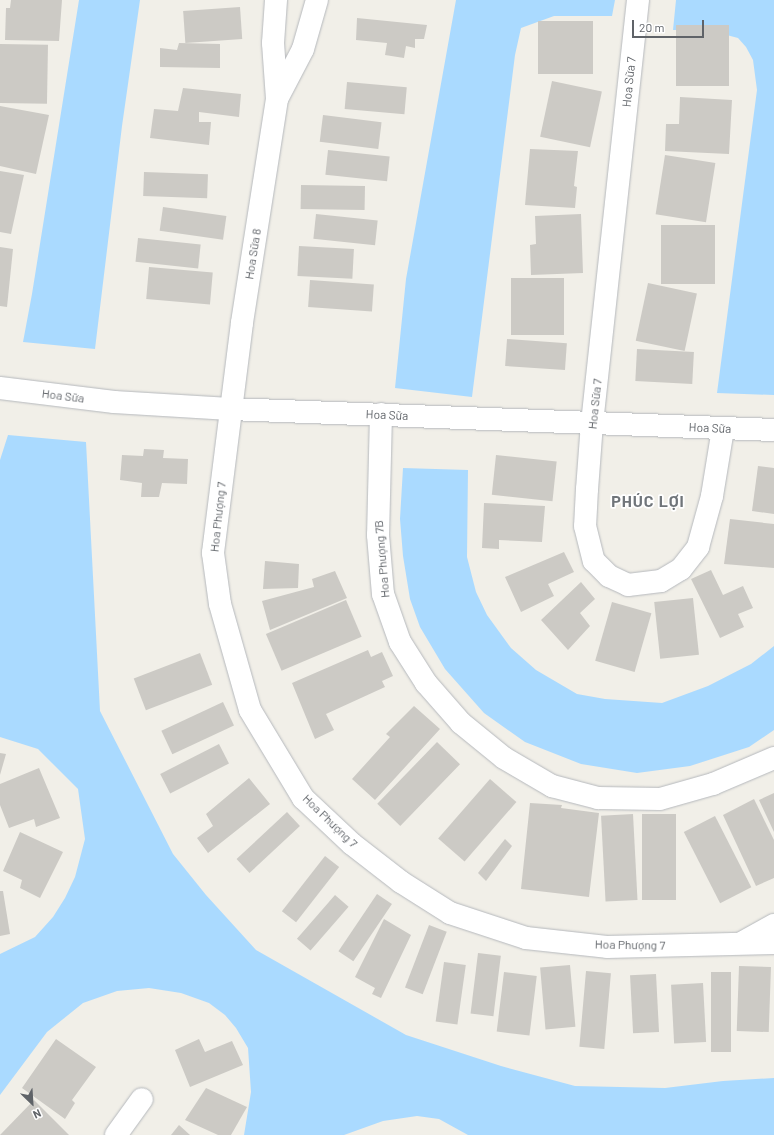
<!DOCTYPE html>
<meta charset="utf-8">
<style>
body{margin:0}
#map{position:relative;width:774px;height:1135px;overflow:hidden;background:#f1efe8;font-family:Barlow,sans-serif}
div>[style]{position:absolute}
[style*='--x']{left:calc(var(--x)*1px);top:calc(var(--y)*1px);width:calc(var(--w)*1px);rotate:calc(var(--a)*1deg)}
.water>*{inset:0;background:#aadaff}
.building>*{inset:0;background:#cccac5;transform-origin:0 0}
.roads{filter:drop-shadow(0 0 1px #b5b8bc) drop-shadow(0 0 1px #b5b8bc)}
.minor>*{height:22px;margin:-11px;padding:0 11px;transform-origin:11px;border-radius:11px;background:#fff}
span{translate:-50% -50%;white-space:nowrap;text-align:center;line-height:1.15;-webkit-text-stroke:3.5px #fff;paint-order:stroke}
.street-label{font-size:12px;color:#5f6368}
.district-label{font-size:16px;color:#70757a;font-weight:700;letter-spacing:1px}
.north{position:absolute;left:12px;top:1083px;width:40px;height:40px;-webkit-text-stroke:3px #fff;paint-order:stroke;rotate:155deg;font-size:11px;font-weight:700;line-height:16px;text-align:center;color:#5f6368}
.north::after{content:'';display:block;margin:auto;width:14px;height:18px;background:#5f6368;clip-path:polygon(50% 0,100% 100%,50% 72%,0 100%)}
.scale{position:absolute;left:632px;top:20px;width:72px;height:18px;box-sizing:border-box;border:2px solid #5f6368;border-top:0;padding-left:5px;font-size:12px;line-height:14px;white-space:nowrap;color:#5f6368;-webkit-text-stroke:3px #fff;paint-order:stroke}
</style>
<div id="map">
<div class="water">
<i style="clip-path:polygon(79px 0,140px 0,122px 126px,95px 349px,23px 342px,32px 294px)"></i>
<i style="clip-path:polygon(456px 0,615px 0,612px 16px,554px 16px,521px 28px,515px 55px,472px 397px,395px 388px,406px 279px)"></i>
<i style="clip-path:polygon(676px 0,774px 0,774px 395px,717px 393px,757px 90px,753px 60px,746px 47px,738px 38px,708px 30px,673px 30px)"></i>
<i style="clip-path:polygon(8px 435px,86px 442px,100px 711px,173px 854px,206px 895px,256px 950px,406px 1035px,501px 1066px,575px 1086px,665px 1088px,723px 1081px,774px 1078px,774px 1135px,468px 1135px,439px 1119px,417px 1116px,383px 1121px,344px 1135px,244px 1135px,251px 1092px,248px 1048px,236px 1028px,225px 1015px,209px 1003px,181px 993px,149px 988px,117px 991px,83px 1003px,47px 1032px,0 1095px,0 954px,35px 937px,53px 917px,65px 898px,75px 877px,85px 839px,78px 789px,38px 749px,0 737px,0 460px)"></i>
<i style="clip-path:polygon(403px 468px,468px 470px,467px 557px,476px 592px,487px 615px,511px 648px,536px 670px,577px 694px,605px 699px,662px 703px,708px 686px,751px 664px,774px 646px,774px 730px,749px 747px,690px 766px,637px 773px,581px 764px,525px 742px,484px 713px,445px 669px,420px 627px,410px 599px,403px 556px,400px 519px)"></i>
</div>
<div class="building">
<i style="clip-path:polygon(11px 0,62px 0,59px 41px,5px 40px,6px 8px,10px 8px)"></i>
<i style="left:240px;top:7px;width:32px;height:57px;rotate:86deg"></i>
<i style="clip-path:polygon(357px 18px,427px 25px,424px 39px,415px 39px,415px 48px,406px 46px,404px 58px,385px 55px,387px 43px,356px 40px)"></i>
<i style="left:538px;top:21px;width:55px;height:53px"></i>
<i style="left:676px;top:25px;width:53px;height:61px"></i>
<i style="clip-path:polygon(179px 43px,220px 44px,220px 68px,160px 67px,160px 48px,177px 50px)"></i>
<i style="left:0;top:44px;width:48px;height:59px;rotate:1deg"></i>
<i style="left:552px;top:81px;width:51px;height:57px;rotate:12deg"></i>
<i style="left:347px;top:82px;width:60px;height:27px;rotate:5deg"></i>
<i style="clip-path:polygon(183px 88px,241px 94px,239px 117px,199px 112px,199px 122px,211px 122px,209px 145px,150px 138px,154px 109px,178px 111px)"></i>
<i style="clip-path:polygon(680px 97px,732px 100px,729px 154px,665px 151px,666px 124px,679px 124px)"></i>
<i style="clip-path:polygon(0 106px,49px 115px,36px 174px,0 166px)"></i>
<i style="left:323px;top:115px;width:59px;height:27px;rotate:7deg"></i>
<i style="clip-path:polygon(530px 149px,578px 151px,574px 186px,577px 187px,575px 208px,525px 205px)"></i>
<i style="left:328px;top:150px;width:62px;height:25px;rotate:6deg"></i>
<i style="left:665px;top:155px;width:51px;height:60px;rotate:9deg"></i>
<i style="clip-path:polygon(0 171px,24px 175px,11px 234px,0 232px)"></i>
<i style="left:144px;top:172px;width:64px;height:24px;rotate:2deg"></i>
<i style="left:301px;top:185px;width:64px;height:24px;rotate:1deg"></i>
<i style="left:163px;top:207px;width:64px;height:24px;rotate:8deg"></i>
<i style="left:316px;top:214px;width:62px;height:25px;rotate:6deg"></i>
<i style="clip-path:polygon(581px 214px,583px 273px,531px 275px,530px 245px,536px 244px,535px 216px)"></i>
<i style="left:661px;top:225px;width:54px;height:59px"></i>
<i style="left:138px;top:238px;width:63px;height:24px;rotate:6deg"></i>
<i style="left:299px;top:246px;width:55px;height:30px;rotate:3deg"></i>
<i style="clip-path:polygon(0 247px,13px 249px,7px 307px,0 306px)"></i>
<i style="left:149px;top:267px;width:64px;height:32px;rotate:5deg"></i>
<i style="left:511px;top:278px;width:53px;height:57px"></i>
<i style="left:310px;top:280px;width:64px;height:27px;rotate:4deg"></i>
<i style="left:648px;top:283px;width:50px;height:59px;rotate:12deg"></i>
<i style="left:507px;top:339px;width:60px;height:27px;rotate:4deg"></i>
<i style="left:637px;top:349px;width:57px;height:32px;rotate:3deg"></i>
<i style="clip-path:polygon(144px 449px,164px 450px,163px 458px,188px 459px,187px 484px,162px 483px,159px 497px,141px 497px,142px 483px,120px 480px,122px 455px,143px 456px)"></i>
<i style="left:496px;top:455px;width:61px;height:40px;rotate:6deg"></i>
<i style="clip-path:polygon(758px 466px,774px 468px,774px 514px,752px 511px)"></i>
<i style="clip-path:polygon(484px 503px,545px 506px,542px 542px,499px 540px,499px 549px,482px 548px)"></i>
<i style="clip-path:polygon(730px 519px,774px 524px,774px 568px,724px 564px)"></i>
<i style="clip-path:polygon(564px 552px,574px 572px,548px 584px,554px 596px,521px 612px,505px 577px)"></i>
<i style="clip-path:polygon(265px 561px,299px 564px,298px 588px,263px 589px)"></i>
<i style="clip-path:polygon(711px 570px,723px 595px,743px 586px,753px 608px,738px 614px,744px 627px,720px 638px,691px 579px)"></i>
<i style="clip-path:polygon(335px 571px,347px 598px,270px 630px,262px 601px,314px 587px,312px 579px)"></i>
<i style="clip-path:polygon(581px 582px,595px 599px,580px 613px,590px 626px,568px 650px,541px 620px)"></i>
<i style="left:693px;top:598px;width:57px;height:39px;rotate:84deg"></i>
<i style="left:346px;top:600px;width:40px;height:87px;rotate:67deg"></i>
<i style="left:612px;top:602px;width:41px;height:61px;rotate:16deg"></i>
<i style="clip-path:polygon(368px 650px,371px 657px,382px 652px,393px 676px,382px 681px,385px 687px,326px 714px,334px 730px,315px 739px,292px 683px)"></i>
<i style="left:200px;top:653px;width:34px;height:71px;rotate:69deg"></i>
<i style="left:223px;top:702px;width:26px;height:68px;rotate:65deg"></i>
<i style="clip-path:polygon(414px 706px,440px 729px,375px 800px,352px 779px,390px 737px,386px 734px)"></i>
<i style="left:437px;top:742px;width:32px;height:86px;rotate:44deg"></i>
<i style="left:219px;top:744px;width:22px;height:66px;rotate:63deg"></i>
<i style="clip-path:polygon(0 753px,6px 754px,0 775px)"></i>
<i style="clip-path:polygon(39px 768px,60px 818px,36px 827px,34px 819px,9px 828px,0 805px,0 784px)"></i>
<i style="clip-path:polygon(249px 778px,270px 804px,208px 853px,197px 838px,213px 826px,206px 814px)"></i>
<i style="left:490px;top:779px;width:35px;height:79px;rotate:41deg"></i>
<i style="clip-path:polygon(774px 793px,774px 832px,759px 800px)"></i>
<i style="clip-path:polygon(754px 799px,774px 840px,774px 878px,756px 886px,723px 815px)"></i>
<i style="clip-path:polygon(530px 803px,562px 805px,561px 808px,599px 813px,589px 897px,521px 889px)"></i>
<i style="left:287px;top:812px;width:19px;height:69px;rotate:47deg"></i>
<i style="left:633px;top:814px;width:86px;height:32px;rotate:87deg"></i>
<i style="left:642px;top:814px;width:34px;height:86px"></i>
<i style="left:715px;top:816px;width:80px;height:35px;rotate:63deg"></i>
<i style="clip-path:polygon(20px 832px,63px 852px,40px 898px,20px 888px,22px 880px,3px 871px)"></i>
<i style="clip-path:polygon(505px 839px,512px 846px,486px 881px,478px 873px)"></i>
<i style="left:325px;top:856px;width:18px;height:70px;rotate:38deg"></i>
<i style="clip-path:polygon(0 891px,3px 891px,10px 934px,0 936px)"></i>
<i style="left:377px;top:894px;width:18px;height:69px;rotate:34deg"></i>
<i style="left:335px;top:895px;width:18px;height:58px;rotate:41deg"></i>
<i style="clip-path:polygon(384px 919px,411px 935px,381px 998px,372px 994px,375px 988px,355px 977px)"></i>
<i style="left:429px;top:925px;width:19px;height:67px;rotate:21deg"></i>
<i style="left:478px;top:953px;width:23px;height:61px;rotate:7deg"></i>
<i style="left:444px;top:962px;width:22px;height:60px;rotate:8deg"></i>
<i style="left:570px;top:965px;width:62px;height:30px;rotate:85deg"></i>
<i style="left:739px;top:966px;width:32px;height:65px;rotate:2deg"></i>
<i style="left:586px;top:971px;width:25px;height:76px;rotate:5deg"></i>
<i style="left:504px;top:972px;width:33px;height:60px;rotate:7deg"></i>
<i style="left:711px;top:972px;width:20px;height:80px"></i>
<i style="left:656px;top:974px;width:58px;height:26px;rotate:87deg"></i>
<i style="left:703px;top:983px;width:59px;height:32px;rotate:87deg"></i>
<i style="clip-path:polygon(56px 1039px,96px 1067px,72px 1100px,75px 1103px,65px 1119px,22px 1088px)"></i>
<i style="clip-path:polygon(199px 1039px,205px 1052px,232px 1041px,243px 1065px,190px 1087px,175px 1050px)"></i>
<i style="clip-path:polygon(206px 1088px,247px 1107px,231px 1135px,218px 1135px,185px 1120px)"></i>
<i style="clip-path:polygon(34px 1100px,69px 1135px,0 1135px)"></i>
<i style="clip-path:polygon(179px 1125px,190px 1135px,171px 1135px)"></i>
</div>
<div class="roads">
<div class="minor">
<i style="--x:276;--y:0;--w:43;--a:94"></i>
<i style="--x:273;--y:43;--w:56;--a:85.9"></i>
<i style="--x:277;--y:99;--w:227;--a:98.9"></i>
<i style="--x:242;--y:323;--w:232;--a:97.2"></i>
<i style="--x:213;--y:553;--w:51;--a:82.2"></i>
<i style="--x:220;--y:604;--w:110;--a:74.2"></i>
<i style="--x:250;--y:710;--w:103;--a:58.9"></i>
<i style="--x:303;--y:798;--w:67;--a:43.2"></i>
<i style="--x:352;--y:844;--w:62;--a:37.8"></i>
<i style="--x:401;--y:882;--w:58;--a:32.3"></i>
<i style="--x:450;--y:913;--w:80;--a:18.2"></i>
<i style="--x:526;--y:938;--w:81;--a:6.3"></i>
<i style="--x:607;--y:947;--w:167;--a:-1.4"></i>
<i style="--x:638;--y:0;--w:425;--a:96.2"></i>
<i style="--x:592;--y:423;--w:66;--a:94.3"></i>
<i style="--x:587;--y:489;--w:37;--a:93"></i>
<i style="--x:585;--y:526;--w:36;--a:76"></i>
<i style="--x:594;--y:561;--w:21;--a:45"></i>
<i style="--x:609;--y:576;--w:21;--a:25"></i>
<i style="--x:628;--y:585;--w:33;--a:-7"></i>
<i style="--x:661;--y:581;--w:23;--a:-31"></i>
<i style="--x:681;--y:569;--w:28;--a:-52"></i>
<i style="--x:698;--y:547;--w:53;--a:-74.6"></i>
<i style="--x:712;--y:496;--w:68;--a:-80.7"></i>
<i style="--x:277;--y:99;--w:56;--a:-62.5"></i>
<i style="--x:303;--y:49;--w:51;--a:-74.1"></i>
<i style="--x:0;--y:388;--w:115;--a:7"></i>
<i style="--x:114;--y:402;--w:116;--a:3.5"></i>
<i style="--x:230;--y:409;--w:544;--a:2.21"></i>
<i style="--x:381;--y:414;--w:121;--a:91.4"></i>
<i style="--x:378;--y:535;--w:59;--a:85.2"></i>
<i style="--x:383;--y:594;--w:51;--a:70.5"></i>
<i style="--x:400;--y:642;--w:49;--a:57.6"></i>
<i style="--x:426;--y:683;--w:53;--a:48.8"></i>
<i style="--x:461;--y:723;--w:55;--a:39.1"></i>
<i style="--x:504;--y:758;--w:56;--a:30.3"></i>
<i style="--x:552;--y:786;--w:48;--a:14.6"></i>
<i style="--x:598;--y:798;--w:62;--a:0.9"></i>
<i style="--x:660;--y:799;--w:55;--a:-15.8"></i>
<i style="--x:713;--y:784;--w:66;--a:-23.1"></i>
<i style="--x:743;--y:942;--w:35;--a:-29"></i>
<i style="--x:116;--y:1135;--w:44;--a:-54.2"></i>
</div>
</div>
<div class="street-label">
<span style="left:629px;top:82px;rotate:-84deg">Hoa Sữa 7</span>
<span style="left:253px;top:254px;rotate:-81deg">Hoa Sữa 8</span>
<span style="left:63px;top:396px;rotate:7deg">Hoa Sữa</span>
<span style="left:595px;top:404px;rotate:-84deg">Hoa Sữa 7</span>
<span style="left:387px;top:415px;rotate:2deg">Hoa Sữa</span>
<span style="left:710px;top:428px;rotate:2deg">Hoa Sữa</span>
<span style="left:218px;top:517px;rotate:-84deg">Hoa Phượng 7</span>
<span style="left:382px;top:559px;rotate:-95deg">Hoa Phượng 7B</span>
<span style="left:330px;top:821px;rotate:44deg">Hoa Phượng 7</span>
<span style="left:630px;top:945px;rotate:1deg">Hoa Phượng 7</span>
</div>
<div class="district-label">
<span style="left:648px;top:501px">PHÚC LỢI</span>
</div>
<div class="north">N</div>
<div class="scale">20 m</div>
</div>
